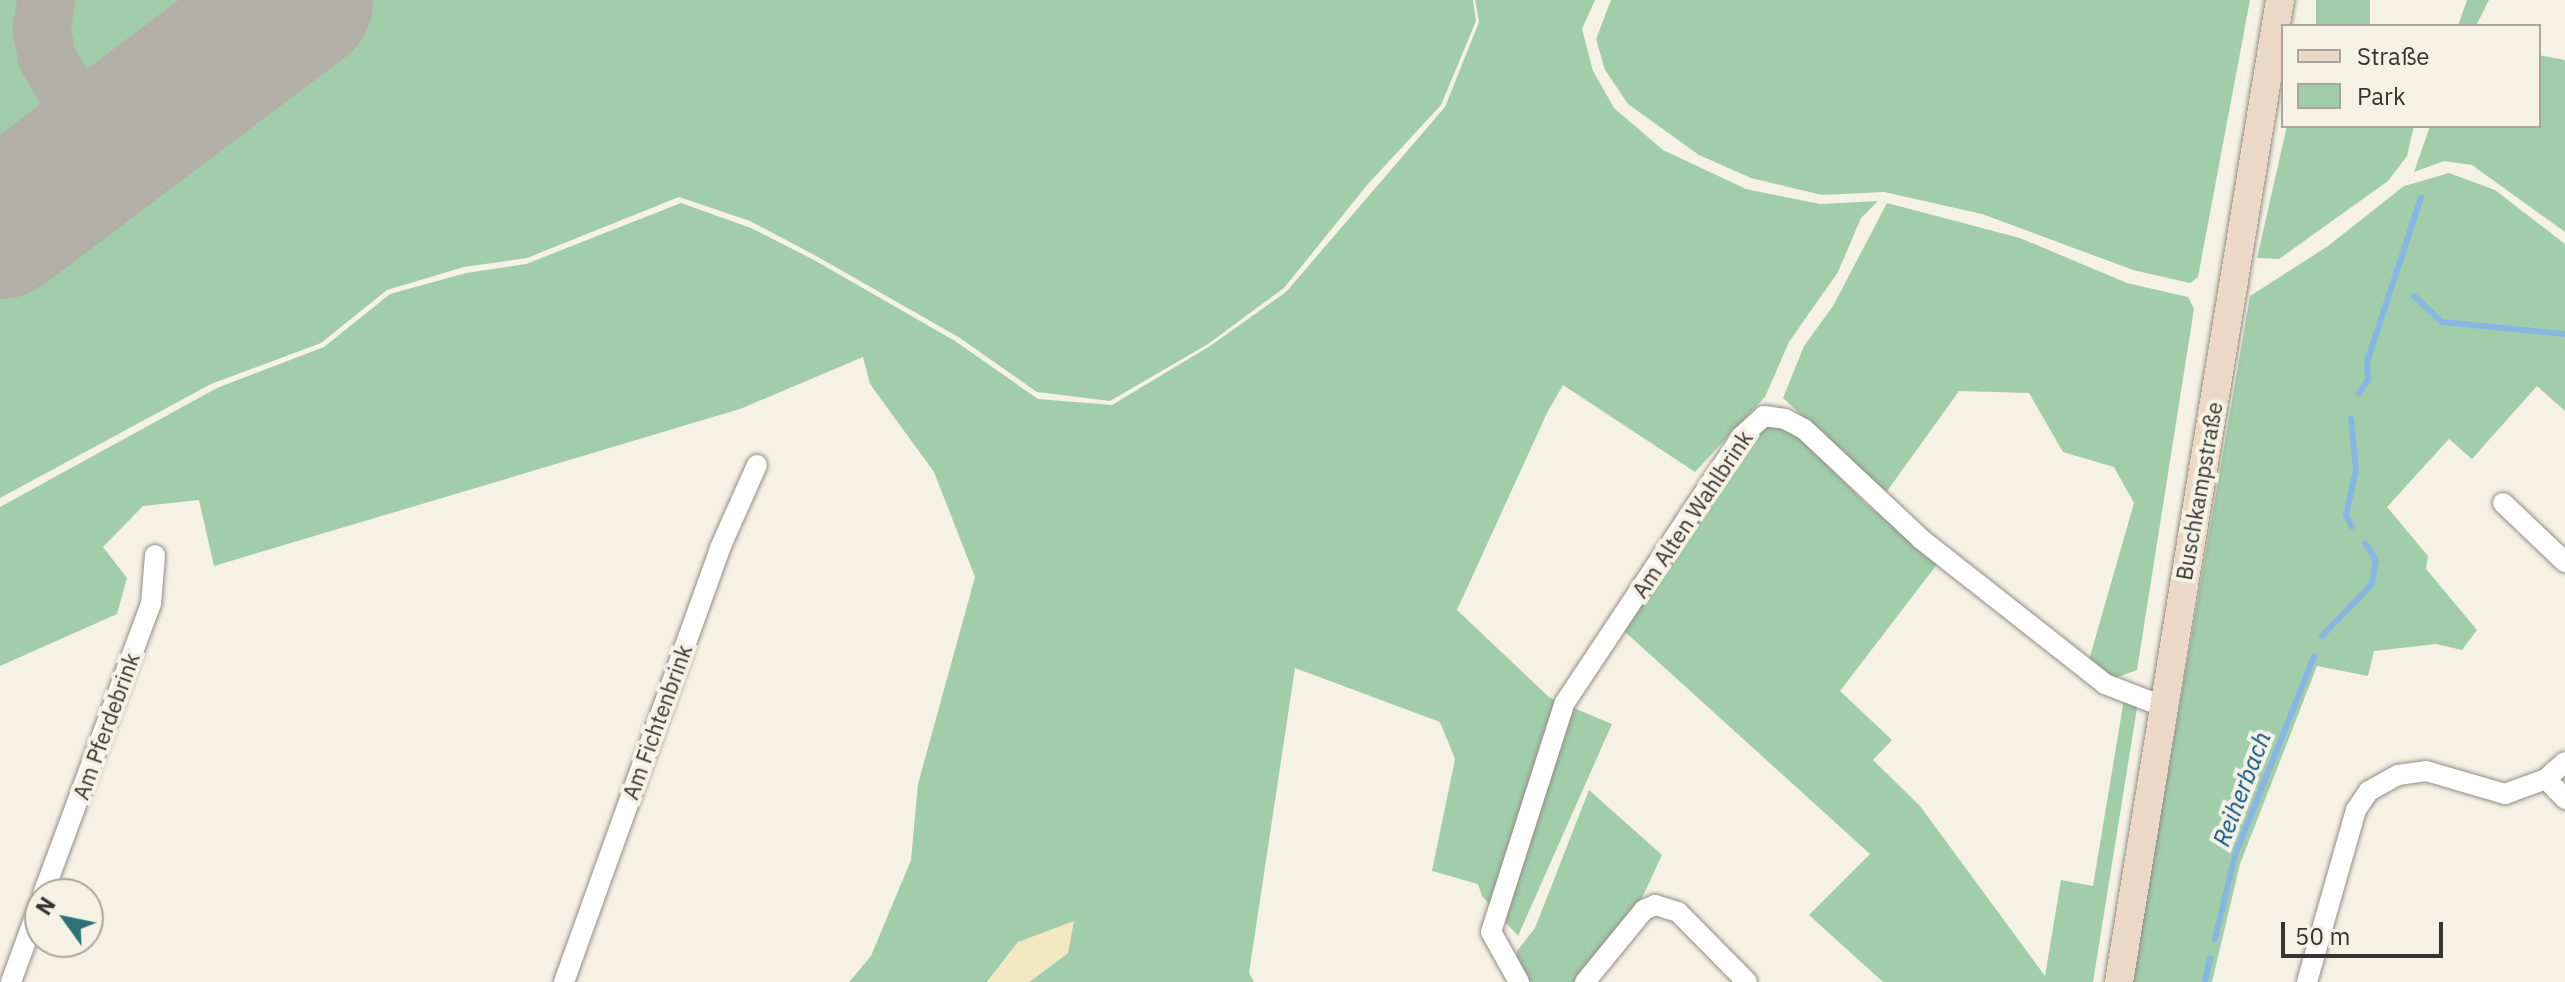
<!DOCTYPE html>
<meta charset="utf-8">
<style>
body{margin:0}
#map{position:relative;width:2565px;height:982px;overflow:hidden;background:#f5f1e5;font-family:"IBM Plex Sans",sans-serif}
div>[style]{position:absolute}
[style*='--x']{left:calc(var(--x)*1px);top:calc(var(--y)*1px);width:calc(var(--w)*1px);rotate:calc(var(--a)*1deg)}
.green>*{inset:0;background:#a2cdab;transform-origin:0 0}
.sand>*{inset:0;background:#f1e8c2}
.stream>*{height:6px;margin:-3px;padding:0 3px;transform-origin:3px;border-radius:3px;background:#88b6e2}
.taxiway>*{height:58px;margin:-29px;padding:0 29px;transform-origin:29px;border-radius:29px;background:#b2b0a6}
.runway>*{height:146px;margin:-73px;padding:0 73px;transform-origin:73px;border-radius:73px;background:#b2b0a6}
.roads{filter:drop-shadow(0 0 2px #928e83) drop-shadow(0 0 2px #928e83)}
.minor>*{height:20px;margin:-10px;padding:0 10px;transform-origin:10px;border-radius:10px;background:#fff}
.secondary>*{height:28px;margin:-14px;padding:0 14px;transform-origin:14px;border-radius:14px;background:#ebd8c7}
span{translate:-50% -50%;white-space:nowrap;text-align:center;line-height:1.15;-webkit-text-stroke:8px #f5f1e5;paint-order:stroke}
.street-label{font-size:22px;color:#363530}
.water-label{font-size:24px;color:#0a548a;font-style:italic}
.legend{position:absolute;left:2281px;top:24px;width:260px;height:104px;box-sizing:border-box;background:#f5f1e5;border:2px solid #a9a69d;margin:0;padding:10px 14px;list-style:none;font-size:24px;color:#363530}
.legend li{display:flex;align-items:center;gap:16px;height:40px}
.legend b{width:40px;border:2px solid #a9a69d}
.north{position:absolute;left:24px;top:878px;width:80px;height:80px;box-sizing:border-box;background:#f5f1e5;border:2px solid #a9a69d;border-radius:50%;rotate:303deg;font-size:22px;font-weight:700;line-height:32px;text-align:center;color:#363530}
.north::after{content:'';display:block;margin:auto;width:28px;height:36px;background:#297379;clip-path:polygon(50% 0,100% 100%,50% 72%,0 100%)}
.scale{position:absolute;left:2281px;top:922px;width:162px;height:36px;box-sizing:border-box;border:4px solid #363530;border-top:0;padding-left:10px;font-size:24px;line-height:28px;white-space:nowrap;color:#363530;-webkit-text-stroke:6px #f5f1e5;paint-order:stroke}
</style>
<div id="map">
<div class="green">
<i style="clip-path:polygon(0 0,1473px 0,1476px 21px,1441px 105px,1368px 184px,1284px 288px,1208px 344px,1110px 401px,1037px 392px,960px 338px,818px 257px,750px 221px,679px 197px,527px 258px,464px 267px,387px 290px,321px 343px,211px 384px,0 498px)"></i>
<i style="clip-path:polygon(1475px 0,1595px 0,1582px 29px,1593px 71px,1614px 108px,1663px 150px,1746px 189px,1820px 204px,1878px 201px,1861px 218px,1838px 272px,1789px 342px,1765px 397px,1695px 472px,1563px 385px,1547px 413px,1457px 610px,1550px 698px,1612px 724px,1518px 936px,1482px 896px,1478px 884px,1432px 871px,1455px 759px,1440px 722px,1295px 668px,1249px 973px,1254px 982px,1029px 982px,1068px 953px,1018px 942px,987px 982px,849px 982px,871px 956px,911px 860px,918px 784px,975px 577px,934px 472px,870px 384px,863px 357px,740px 409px,214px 566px,199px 500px,143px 506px,103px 547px,127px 578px,117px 614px,0 666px,0 507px,217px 388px,324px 347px,390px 294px,466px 273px,526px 264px,681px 203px,751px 228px,814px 260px,955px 341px,1038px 399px,1112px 405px,1210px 346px,1286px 292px,1445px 107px,1479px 22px)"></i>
<i style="clip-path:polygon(1611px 0,2250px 0,2198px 277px,2190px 283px,2133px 270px,1982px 214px,1884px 192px,1822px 195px,1751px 178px,1699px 155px,1628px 104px,1605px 70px,1596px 39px)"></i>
<i style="left:2316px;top:0;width:54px;height:27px"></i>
<i style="clip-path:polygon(2467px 0,2489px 0,2476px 26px,2458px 26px)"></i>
<i style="clip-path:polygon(2539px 55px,2565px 60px,2565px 232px,2472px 165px,2444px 161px,2414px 172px,2430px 126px,2539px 126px)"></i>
<i style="clip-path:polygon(2287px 126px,2414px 126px,2407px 156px,2388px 181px,2279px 259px,2257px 258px)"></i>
<i style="clip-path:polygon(2449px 173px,2495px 190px,2565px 244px,2565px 411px,2537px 386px,2472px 459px,2449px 439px,2387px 507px,2428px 556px,2426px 569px,2477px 630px,2462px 650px,2436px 644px,2374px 651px,2368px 676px,2317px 666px,2240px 864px,2212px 982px,2132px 982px,2250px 296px,2328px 246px,2404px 186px)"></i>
<i style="clip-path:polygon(1887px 203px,2020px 238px,2127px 283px,2188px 297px,2194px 309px,2137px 670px,2115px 678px,2089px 660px,2134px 503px,2114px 467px,2063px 452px,2029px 393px,1959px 391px,1885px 494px,1783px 398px,1804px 346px,1833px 306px)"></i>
<i style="clip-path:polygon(1770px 427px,1793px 430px,1866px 504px,1938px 563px,1840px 691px,1892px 740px,1873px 760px,1920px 806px,2045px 976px,2061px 880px,2093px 886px,2124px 699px,2137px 708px,2093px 982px,1883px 982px,1809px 915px,1870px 854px,1623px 630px,1751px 434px)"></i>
<i style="clip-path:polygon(1589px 790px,1662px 855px,1641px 900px,1574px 982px,1527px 982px,1516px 965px,1517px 951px,1535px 928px)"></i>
</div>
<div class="sand">
<i style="clip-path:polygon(1074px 921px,1068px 953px,1029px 982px,987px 982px,1018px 942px)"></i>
</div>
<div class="stream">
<i style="--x:2414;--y:296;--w:38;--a:43"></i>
<i style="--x:2442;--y:322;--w:124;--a:5.6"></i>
<i style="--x:2359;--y:393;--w:16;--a:-55"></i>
<i style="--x:2368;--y:380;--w:18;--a:-93"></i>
<i style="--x:2367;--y:362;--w:173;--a:-71.8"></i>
<i style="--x:2351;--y:419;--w:51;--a:84.4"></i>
<i style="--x:2356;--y:470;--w:46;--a:102.5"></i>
<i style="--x:2346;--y:515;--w:13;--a:63"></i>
<i style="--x:2322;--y:636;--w:72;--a:-46.1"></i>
<i style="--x:2372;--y:584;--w:24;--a:-81"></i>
<i style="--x:2376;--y:560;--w:20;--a:-123"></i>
<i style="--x:2215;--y:939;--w:86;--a:-76.6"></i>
<i style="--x:2235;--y:855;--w:214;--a:-68.3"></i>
<i style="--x:2205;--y:982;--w:24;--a:-78"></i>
</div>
<div class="taxiway">
<i style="--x:46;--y:0;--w:30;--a:98"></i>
<i style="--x:42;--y:30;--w:28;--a:80"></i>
<i style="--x:47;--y:58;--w:57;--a:59.4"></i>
<i style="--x:76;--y:107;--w:39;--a:27"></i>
<i style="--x:111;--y:125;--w:32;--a:-11"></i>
</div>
<div class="runway">
<i style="--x:0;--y:226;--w:376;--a:-37"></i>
</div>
<div class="roads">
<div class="minor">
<i style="--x:2503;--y:503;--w:86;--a:43.6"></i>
<i style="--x:2546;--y:779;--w:28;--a:46"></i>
<i style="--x:43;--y:894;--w:309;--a:-69.6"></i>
<i style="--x:151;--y:604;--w:49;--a:-85.3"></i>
<i style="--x:11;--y:982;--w:84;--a:-69.8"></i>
<i style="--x:564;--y:982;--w:461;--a:-70.2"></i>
<i style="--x:720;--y:548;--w:91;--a:-66"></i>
<i style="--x:1519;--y:982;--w:57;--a:-119.2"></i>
<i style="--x:1491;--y:932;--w:239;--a:-72.2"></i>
<i style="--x:1564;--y:704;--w:322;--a:-56.4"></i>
<i style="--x:1742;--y:436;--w:30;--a:-42"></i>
<i style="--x:1764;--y:416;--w:21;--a:8"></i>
<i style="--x:1785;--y:419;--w:21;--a:28"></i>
<i style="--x:1804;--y:429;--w:161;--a:43.2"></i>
<i style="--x:1921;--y:539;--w:234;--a:38.2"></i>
<i style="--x:2105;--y:684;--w:61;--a:21.1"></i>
<i style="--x:1585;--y:982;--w:93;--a:-50.7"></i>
<i style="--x:1644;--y:910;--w:12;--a:-24"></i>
<i style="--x:1655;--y:905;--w:24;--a:17"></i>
<i style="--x:1678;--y:912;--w:98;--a:45.4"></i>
<i style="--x:2307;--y:982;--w:179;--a:-74.1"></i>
<i style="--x:2356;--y:810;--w:23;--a:-56"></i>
<i style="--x:2369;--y:791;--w:33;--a:-29"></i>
<i style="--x:2398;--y:775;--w:28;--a:-8"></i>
<i style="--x:2426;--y:771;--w:82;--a:16.2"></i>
<i style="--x:2505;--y:794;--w:44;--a:-20.1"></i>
<i style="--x:2546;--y:779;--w:25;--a:-42"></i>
</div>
<div class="secondary">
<i style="--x:2119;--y:982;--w:995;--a:-80.69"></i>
</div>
</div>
<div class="street-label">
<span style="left:2199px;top:491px;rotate:-80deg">Buschkampstraße</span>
<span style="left:1692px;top:514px;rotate:-56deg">Am Alten Wahlbrink</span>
<span style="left:657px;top:722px;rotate:-70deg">Am Fichtenbrink</span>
<span style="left:106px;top:726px;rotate:-70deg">Am Pferdebrink</span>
</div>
<div class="water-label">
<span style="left:2242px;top:789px;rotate:-69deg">Reiherbach</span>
</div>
<ul class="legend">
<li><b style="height:10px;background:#ebd8c7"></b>Straße</li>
<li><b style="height:22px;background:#a2cdab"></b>Park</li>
</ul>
<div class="north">N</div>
<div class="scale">50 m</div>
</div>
